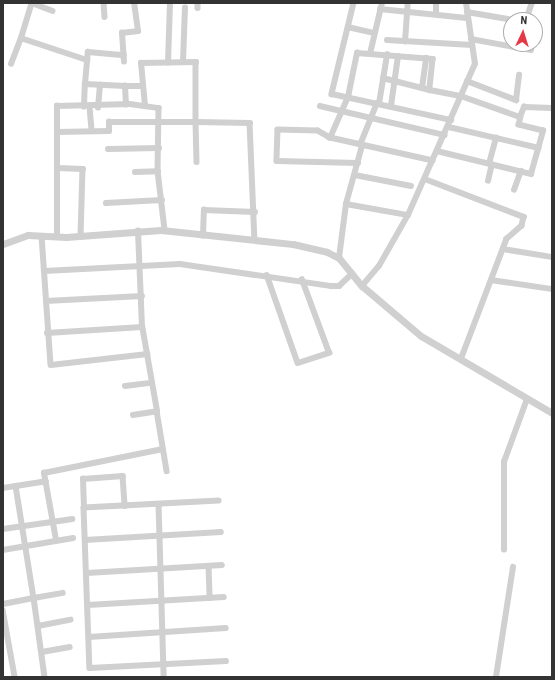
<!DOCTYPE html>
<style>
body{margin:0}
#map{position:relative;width:555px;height:680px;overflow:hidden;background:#fff;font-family:"Roboto Condensed",sans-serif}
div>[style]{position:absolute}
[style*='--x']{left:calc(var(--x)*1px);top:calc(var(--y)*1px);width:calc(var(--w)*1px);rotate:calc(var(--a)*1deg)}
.minor>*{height:5.5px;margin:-2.75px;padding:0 2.75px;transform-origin:2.75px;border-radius:2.75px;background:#d0d0d0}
.tertiary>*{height:7px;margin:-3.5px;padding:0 3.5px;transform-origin:3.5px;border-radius:3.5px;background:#d0d0d0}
span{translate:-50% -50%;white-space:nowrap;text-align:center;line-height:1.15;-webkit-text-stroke:4px #fff;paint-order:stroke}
.frame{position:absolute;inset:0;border:4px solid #333;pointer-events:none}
.north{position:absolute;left:503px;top:12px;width:40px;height:40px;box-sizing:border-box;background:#fff;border:1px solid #adadad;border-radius:50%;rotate:4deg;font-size:11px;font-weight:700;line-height:16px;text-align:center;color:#333}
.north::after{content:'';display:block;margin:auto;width:14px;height:18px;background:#e63946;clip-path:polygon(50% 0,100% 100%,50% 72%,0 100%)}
</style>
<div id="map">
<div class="minor">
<i style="--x:104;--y:3;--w:14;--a:86"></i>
<i style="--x:198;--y:3;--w:5;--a:90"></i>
<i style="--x:354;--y:3;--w:94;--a:103.6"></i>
<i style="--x:332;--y:94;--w:122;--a:12.3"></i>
<i style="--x:380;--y:9;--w:87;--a:5.9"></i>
<i style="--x:467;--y:12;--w:48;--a:9.7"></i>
<i style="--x:436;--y:15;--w:12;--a:-90"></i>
<i style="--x:526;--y:20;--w:18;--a:-71"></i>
<i style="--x:535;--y:25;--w:3;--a:90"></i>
<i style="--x:348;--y:27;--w:27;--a:13"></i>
<i style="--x:21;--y:38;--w:37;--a:-73"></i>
<i style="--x:32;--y:3;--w:22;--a:21"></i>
<i style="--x:471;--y:39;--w:61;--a:10.4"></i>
<i style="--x:531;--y:50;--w:6;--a:-81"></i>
<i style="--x:387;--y:40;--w:85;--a:3.4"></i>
<i style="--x:405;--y:42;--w:39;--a:-86"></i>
<i style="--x:370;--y:54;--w:52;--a:-76.8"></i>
<i style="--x:124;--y:62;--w:29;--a:-94"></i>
<i style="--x:122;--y:33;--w:16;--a:-7"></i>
<i style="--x:138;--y:31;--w:28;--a:-98"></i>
<i style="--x:183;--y:62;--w:54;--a:-87.9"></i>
<i style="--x:168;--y:63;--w:60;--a:-88.1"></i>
<i style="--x:11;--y:64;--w:28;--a:-69"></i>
<i style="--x:21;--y:38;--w:70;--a:18.4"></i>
<i style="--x:383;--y:78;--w:49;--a:14.3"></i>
<i style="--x:467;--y:81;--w:53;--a:21.2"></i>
<i style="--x:516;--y:100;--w:25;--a:-83"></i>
<i style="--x:85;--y:84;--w:32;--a:-85"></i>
<i style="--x:88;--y:52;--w:36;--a:5"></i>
<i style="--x:422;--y:88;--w:30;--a:-82"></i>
<i style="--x:379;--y:104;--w:50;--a:-80.7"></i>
<i style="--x:126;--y:105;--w:19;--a:-93"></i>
<i style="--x:125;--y:86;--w:18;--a:0"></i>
<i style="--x:145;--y:106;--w:43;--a:-95.3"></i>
<i style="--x:141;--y:63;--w:55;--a:-1"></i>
<i style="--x:196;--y:62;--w:60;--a:90"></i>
<i style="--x:196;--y:122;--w:54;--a:1.1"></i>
<i style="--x:250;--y:123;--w:117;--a:87.6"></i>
<i style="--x:320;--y:106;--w:128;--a:13.1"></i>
<i style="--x:391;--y:106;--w:50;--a:-82"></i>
<i style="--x:84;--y:107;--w:23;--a:-88"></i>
<i style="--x:85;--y:84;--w:40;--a:2.9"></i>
<i style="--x:90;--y:107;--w:24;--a:85"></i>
<i style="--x:98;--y:108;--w:23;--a:-85"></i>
<i style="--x:449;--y:127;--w:92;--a:13.1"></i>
<i style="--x:57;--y:132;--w:26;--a:-90"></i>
<i style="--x:57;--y:106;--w:73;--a:-1.6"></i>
<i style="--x:130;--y:104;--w:29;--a:8"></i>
<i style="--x:159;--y:108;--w:63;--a:90.9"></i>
<i style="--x:158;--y:171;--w:59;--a:83.2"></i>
<i style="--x:330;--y:138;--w:14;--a:-150"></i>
<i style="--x:318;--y:131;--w:40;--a:-178.6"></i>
<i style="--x:278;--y:130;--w:31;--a:92"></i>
<i style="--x:277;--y:161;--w:81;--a:1.4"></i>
<i style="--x:360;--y:145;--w:45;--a:-68"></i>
<i style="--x:108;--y:149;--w:51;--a:-1.1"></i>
<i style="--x:437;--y:151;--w:97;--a:13.7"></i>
<i style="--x:531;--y:174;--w:45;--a:-74.4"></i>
<i style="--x:543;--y:131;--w:25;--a:-166"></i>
<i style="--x:519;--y:125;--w:8;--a:-83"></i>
<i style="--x:433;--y:161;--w:106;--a:-167.4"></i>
<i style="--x:330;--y:138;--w:45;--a:-66.3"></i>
<i style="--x:348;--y:97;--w:45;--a:-78.4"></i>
<i style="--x:357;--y:53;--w:76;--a:4.5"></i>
<i style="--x:433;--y:59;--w:31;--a:96"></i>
<i style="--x:430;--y:90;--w:32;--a:11"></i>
<i style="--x:461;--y:96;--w:63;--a:19.6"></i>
<i style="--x:520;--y:117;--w:11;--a:-68"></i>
<i style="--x:524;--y:107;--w:28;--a:2"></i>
<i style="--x:489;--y:164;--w:27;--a:-75"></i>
<i style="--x:58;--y:168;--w:25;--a:2"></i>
<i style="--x:83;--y:169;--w:67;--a:91.7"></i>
<i style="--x:135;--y:172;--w:23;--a:-2"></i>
<i style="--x:355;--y:175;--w:57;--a:11.1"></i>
<i style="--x:425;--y:179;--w:106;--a:21"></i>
<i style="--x:524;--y:217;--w:9;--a:103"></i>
<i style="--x:522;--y:226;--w:20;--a:139"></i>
<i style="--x:507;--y:239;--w:129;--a:110.8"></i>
<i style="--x:488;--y:181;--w:17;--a:-77"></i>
<i style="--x:514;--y:190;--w:20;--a:-70"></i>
<i style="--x:106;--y:203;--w:56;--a:-3.1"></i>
<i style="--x:346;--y:204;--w:63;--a:10.1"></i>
<i style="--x:42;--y:236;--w:129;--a:86"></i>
<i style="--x:51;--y:365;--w:97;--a:-6.5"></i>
<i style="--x:147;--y:354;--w:27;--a:-100"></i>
<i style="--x:142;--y:327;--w:96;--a:-92.4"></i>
<i style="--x:57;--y:236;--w:104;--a:-90"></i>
<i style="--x:57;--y:132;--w:52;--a:-1.1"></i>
<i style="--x:109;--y:131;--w:9;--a:-90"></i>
<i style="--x:109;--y:122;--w:87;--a:0"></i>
<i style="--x:196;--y:122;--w:40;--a:88.6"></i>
<i style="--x:203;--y:236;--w:26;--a:-88"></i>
<i style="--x:204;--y:210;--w:51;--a:2.2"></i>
<i style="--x:503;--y:249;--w:50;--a:9.3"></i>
<i style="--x:339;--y:258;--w:54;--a:-82.6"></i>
<i style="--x:346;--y:204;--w:60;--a:-74.6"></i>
<i style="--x:44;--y:271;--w:136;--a:-2.9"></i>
<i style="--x:180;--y:264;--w:153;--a:8.3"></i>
<i style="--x:331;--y:286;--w:8;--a:0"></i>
<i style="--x:339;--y:286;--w:18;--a:-43"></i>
<i style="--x:267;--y:275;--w:93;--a:70.6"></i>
<i style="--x:298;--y:363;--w:33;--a:-18"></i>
<i style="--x:329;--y:353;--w:78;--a:-110.3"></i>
<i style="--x:491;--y:280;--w:62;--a:8.4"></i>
<i style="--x:362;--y:286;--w:26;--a:-50"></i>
<i style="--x:379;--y:266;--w:59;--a:-60.4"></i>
<i style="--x:408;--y:215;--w:165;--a:-66.1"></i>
<i style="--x:475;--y:64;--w:62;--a:-98.4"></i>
<i style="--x:46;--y:301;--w:96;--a:-3"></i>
<i style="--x:47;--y:333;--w:95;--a:-3.6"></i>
<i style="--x:125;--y:386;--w:25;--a:-7"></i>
<i style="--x:157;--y:411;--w:61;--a:80.5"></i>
<i style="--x:133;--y:415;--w:24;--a:-9"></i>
<i style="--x:157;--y:411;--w:58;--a:-100"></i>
<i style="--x:16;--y:486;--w:30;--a:-9"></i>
<i style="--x:3;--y:488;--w:13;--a:-9"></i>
<i style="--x:16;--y:486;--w:113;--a:80.9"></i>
<i style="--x:34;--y:598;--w:29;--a:-10"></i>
<i style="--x:219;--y:501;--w:135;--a:177"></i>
<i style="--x:84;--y:508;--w:160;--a:87.9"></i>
<i style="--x:90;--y:668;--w:136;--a:-2.9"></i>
<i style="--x:159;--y:504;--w:173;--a:88.3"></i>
<i style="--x:84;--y:508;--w:29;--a:-92"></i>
<i style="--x:83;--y:479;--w:40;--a:-4.3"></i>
<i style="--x:123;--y:476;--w:30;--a:86"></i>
<i style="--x:3;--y:529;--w:70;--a:-8.2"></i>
<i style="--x:56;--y:540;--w:68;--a:-100.2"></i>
<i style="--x:44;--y:473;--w:121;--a:-11.4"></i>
<i style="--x:85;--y:540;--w:136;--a:-3.4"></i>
<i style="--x:3;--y:550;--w:71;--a:-9.7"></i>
<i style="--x:504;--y:550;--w:88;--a:-90"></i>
<i style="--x:504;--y:462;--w:67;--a:-69.9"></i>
<i style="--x:209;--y:566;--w:32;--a:88"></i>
<i style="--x:87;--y:573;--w:135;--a:-3.4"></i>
<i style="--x:3;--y:604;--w:32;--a:-11"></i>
<i style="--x:34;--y:598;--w:80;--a:82.1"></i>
<i style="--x:88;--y:605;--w:136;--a:-3.4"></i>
<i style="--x:3;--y:610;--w:68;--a:79.8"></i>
<i style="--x:38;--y:626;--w:33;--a:-11"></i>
<i style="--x:89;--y:637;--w:137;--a:-3.8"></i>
<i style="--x:42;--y:652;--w:28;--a:-10"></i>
<i style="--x:496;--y:677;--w:111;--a:-81.2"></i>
</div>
<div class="tertiary">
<i style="--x:3;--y:244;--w:27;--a:-20"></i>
<i style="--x:28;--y:235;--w:38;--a:3"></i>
<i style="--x:66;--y:237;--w:95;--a:-4.2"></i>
<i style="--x:161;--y:230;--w:133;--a:6.1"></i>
<i style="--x:293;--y:244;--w:35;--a:13"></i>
<i style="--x:327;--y:252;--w:13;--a:27"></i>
<i style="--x:339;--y:258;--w:36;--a:51"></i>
<i style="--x:362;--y:286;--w:77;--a:40.3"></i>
<i style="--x:421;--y:336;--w:152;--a:30.4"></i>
</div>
<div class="frame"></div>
<div class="north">N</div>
</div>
